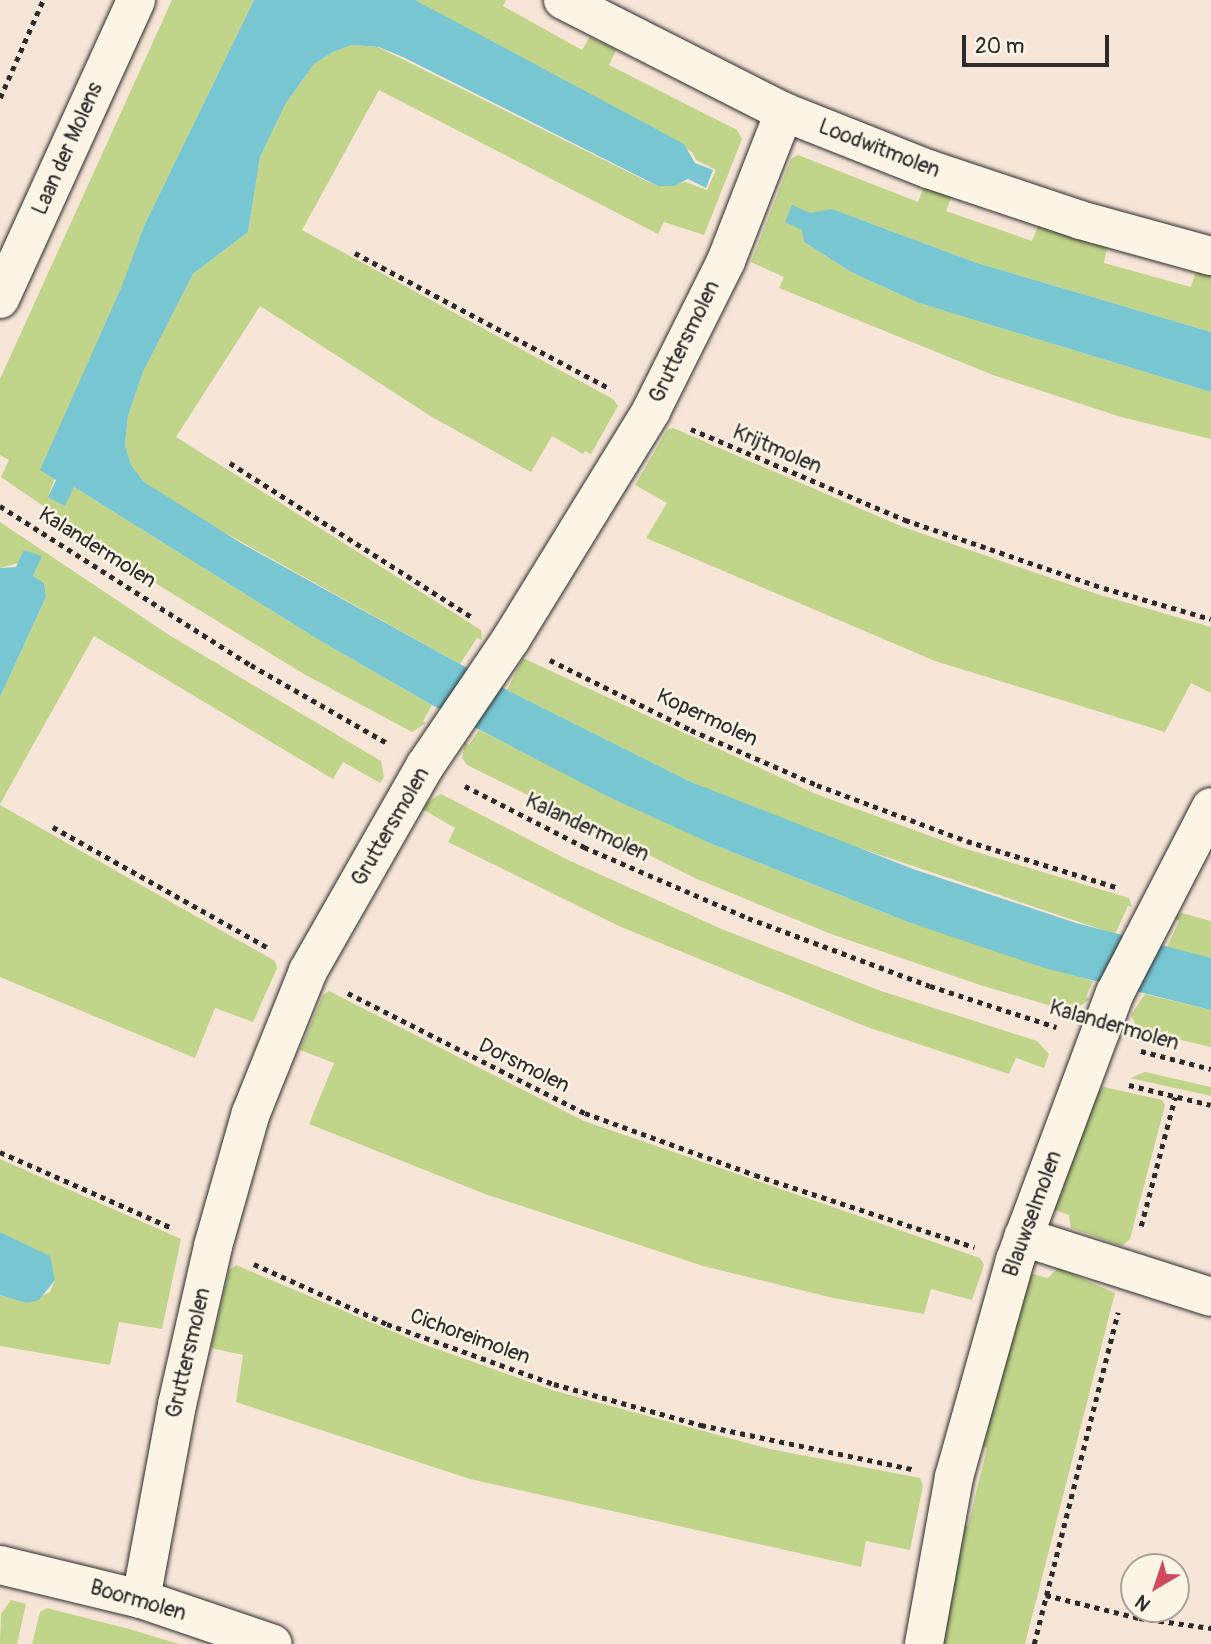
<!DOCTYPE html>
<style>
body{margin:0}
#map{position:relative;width:1211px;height:1644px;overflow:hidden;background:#f7e6d8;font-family:Pangolin,sans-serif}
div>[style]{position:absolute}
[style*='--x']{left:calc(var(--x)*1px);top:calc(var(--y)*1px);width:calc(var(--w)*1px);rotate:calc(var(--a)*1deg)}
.green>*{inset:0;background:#c0d48a}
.water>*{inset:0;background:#77c6d2}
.path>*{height:4.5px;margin-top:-2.25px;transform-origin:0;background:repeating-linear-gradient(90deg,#2b2b2b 0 5px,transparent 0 10px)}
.roads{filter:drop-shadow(0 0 2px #2b2b2b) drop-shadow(0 0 2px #2b2b2b)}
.minor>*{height:38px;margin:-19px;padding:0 19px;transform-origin:19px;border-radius:19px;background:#fcf5e5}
span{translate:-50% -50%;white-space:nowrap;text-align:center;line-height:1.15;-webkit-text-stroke:5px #fcf5e5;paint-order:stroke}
.street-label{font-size:21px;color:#2b2b2b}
.north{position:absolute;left:1120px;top:1553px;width:70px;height:70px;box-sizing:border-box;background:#fcf5e5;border:2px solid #a8a49b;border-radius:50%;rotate:219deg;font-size:19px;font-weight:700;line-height:28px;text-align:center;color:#2b2b2b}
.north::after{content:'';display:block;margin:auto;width:24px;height:32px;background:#d1495b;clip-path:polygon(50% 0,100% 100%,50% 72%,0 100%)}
.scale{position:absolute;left:962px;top:35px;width:147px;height:32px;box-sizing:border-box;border:4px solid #2b2b2b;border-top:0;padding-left:9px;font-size:21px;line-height:24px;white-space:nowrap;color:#2b2b2b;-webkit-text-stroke:5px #fcf5e5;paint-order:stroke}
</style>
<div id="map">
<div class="green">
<i style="clip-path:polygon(172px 0,254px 0,144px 226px,48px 497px,74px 487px,319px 640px,432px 705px,423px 721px,426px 723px,412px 732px,304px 674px,155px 583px,1px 477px,9px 460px,0 455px,0 379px)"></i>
<i style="clip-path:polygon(415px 0,506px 0,503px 6px,582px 50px,590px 37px,616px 50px,609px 65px,737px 130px,742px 139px,704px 235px,664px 222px,658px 234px,379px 90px,302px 230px,613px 399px,618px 406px,591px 454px,585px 451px,583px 454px,552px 436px,531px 472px,432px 417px,260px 306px,176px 437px,481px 630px,482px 640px,477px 638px,460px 664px,186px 511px,144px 482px,131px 465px,125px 445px,128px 416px,143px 372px,193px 274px,248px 232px,260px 157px,286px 103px,314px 64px,333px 52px,352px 45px,378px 47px,644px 180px,658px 186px,686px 182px,707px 190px,716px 170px,696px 160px,692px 152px)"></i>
<i style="clip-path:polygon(798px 155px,918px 202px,924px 187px,951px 197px,946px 211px,1032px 241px,1038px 226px,1107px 247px,1104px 263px,1191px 287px,1196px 272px,1211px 275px,1211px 332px,977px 263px,832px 209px,785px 222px,803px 230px,804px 242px,853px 273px,919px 303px,1211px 392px,1211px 439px,1121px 417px,993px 375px,779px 288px,784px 277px,751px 262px,791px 159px)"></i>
<i style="clip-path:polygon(673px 428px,903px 527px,1097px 594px,1211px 627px,1211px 693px,1191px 683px,1165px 732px,935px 661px,646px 538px,667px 503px,635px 485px,667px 430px)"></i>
<i style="clip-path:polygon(0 522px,169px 635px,381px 761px,384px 777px,380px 783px,343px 762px,333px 779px,94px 636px,0 804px,0 697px,46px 597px,44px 583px,33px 576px,41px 557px,0 568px)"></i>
<i style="clip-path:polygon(523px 658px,816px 794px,963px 848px,1129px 898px,1132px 907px,1128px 906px,1115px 934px,803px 829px,691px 782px,507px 690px)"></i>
<i style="clip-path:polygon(479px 730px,712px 844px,908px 922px,1093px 981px,1086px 997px,1090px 999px,1072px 1012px,980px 985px,831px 934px,697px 879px,467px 765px,462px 758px,465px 743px,469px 745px)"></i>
<i style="clip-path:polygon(441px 794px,570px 861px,724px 930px,881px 991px,1037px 1041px,1049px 1054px,1044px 1068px,1016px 1058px,1009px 1074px,867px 1027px,621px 927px,448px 842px,455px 828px,419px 807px)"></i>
<i style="clip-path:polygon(0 805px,275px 961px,277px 968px,253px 1022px,215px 1008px,195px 1058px,0 977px)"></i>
<i style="clip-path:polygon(1182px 913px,1211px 921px,1211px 958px,1166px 949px,1179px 921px,1175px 918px)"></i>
<i style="clip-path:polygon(329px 991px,584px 1121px,980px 1258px,984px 1265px,972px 1300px,931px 1289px,924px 1314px,833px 1298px,703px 1266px,485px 1194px,309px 1124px,334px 1063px,300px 1050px,323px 995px)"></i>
<i style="clip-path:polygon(1145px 994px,1211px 1010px,1211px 1047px,1138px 1030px,1131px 1015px)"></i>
<i style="clip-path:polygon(1145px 1072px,1211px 1087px,1211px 1096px,1130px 1078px)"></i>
<i style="clip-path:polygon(1104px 1087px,1162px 1100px,1165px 1105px,1130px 1239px,1122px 1246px,1071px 1228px,1069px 1215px,1051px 1209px,1095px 1093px)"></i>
<i style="clip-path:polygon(0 1159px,181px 1239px,162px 1329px,119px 1322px,110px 1365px,0 1346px,0 1295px,26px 1303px,50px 1292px,55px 1280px,49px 1256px,0 1232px)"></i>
<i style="clip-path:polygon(236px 1265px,420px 1343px,552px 1390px,770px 1449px,920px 1478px,923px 1486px,910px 1550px,866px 1541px,861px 1567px,470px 1479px,236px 1402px,243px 1355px,211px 1348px,229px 1270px)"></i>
<i style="clip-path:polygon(1058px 1268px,1115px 1293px,1025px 1644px,938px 1644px,961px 1525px,968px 1526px,987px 1448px,980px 1446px,1029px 1273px,1048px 1278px)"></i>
<i style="clip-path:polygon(11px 1600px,26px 1604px,17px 1644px,0 1644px,1px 1614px)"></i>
<i style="clip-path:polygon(47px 1608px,129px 1629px,179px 1644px,32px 1644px,40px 1612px)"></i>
</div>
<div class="water">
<i style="clip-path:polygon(254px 0,415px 0,684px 144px,695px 163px,713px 170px,706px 188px,688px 179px,674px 186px,658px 186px,405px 58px,379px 47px,352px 45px,333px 52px,314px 64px,286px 103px,260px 157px,248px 232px,193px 274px,143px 372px,128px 416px,125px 445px,131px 465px,144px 482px,241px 543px,507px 690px,691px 782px,913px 869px,1076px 923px,1211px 958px,1211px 1010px,1048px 969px,908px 922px,712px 844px,609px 797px,432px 705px,319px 640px,74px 487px,65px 506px,48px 497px,56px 480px,40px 470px,122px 286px,144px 226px)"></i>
<i style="clip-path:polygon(792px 205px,810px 213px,832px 209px,977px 263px,1211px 332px,1211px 392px,919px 303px,853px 273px,804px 242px,802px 230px,785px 222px)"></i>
<i style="clip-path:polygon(24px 550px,42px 556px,33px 576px,44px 583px,46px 597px,0 697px,0 568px,16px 567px)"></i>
<i style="clip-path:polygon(0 1232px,50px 1256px,55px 1280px,39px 1300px,26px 1303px,0 1295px)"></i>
</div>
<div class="path">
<i style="--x:0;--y:98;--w:107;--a:-66.3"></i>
<i style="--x:355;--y:253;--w:290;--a:28"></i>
<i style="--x:691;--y:429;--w:233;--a:23"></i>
<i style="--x:905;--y:520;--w:210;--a:18.9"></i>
<i style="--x:1104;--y:588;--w:111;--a:16.2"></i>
<i style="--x:230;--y:463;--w:287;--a:32.5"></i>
<i style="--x:0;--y:506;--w:297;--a:32.4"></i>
<i style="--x:251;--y:665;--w:157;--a:29.8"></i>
<i style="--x:550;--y:660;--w:157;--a:26.4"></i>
<i style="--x:691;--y:730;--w:137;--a:23.6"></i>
<i style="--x:817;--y:785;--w:160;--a:20.5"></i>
<i style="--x:967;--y:841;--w:159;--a:17.2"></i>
<i style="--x:465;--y:786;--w:134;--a:27.1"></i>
<i style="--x:584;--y:847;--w:179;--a:23.4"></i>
<i style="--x:748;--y:918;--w:194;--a:20.5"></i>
<i style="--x:930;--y:986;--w:133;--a:18"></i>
<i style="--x:53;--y:827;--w:249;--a:29.3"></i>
<i style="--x:348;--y:993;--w:266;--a:26.9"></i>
<i style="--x:585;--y:1113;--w:181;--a:20"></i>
<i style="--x:755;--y:1175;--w:231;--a:18.2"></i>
<i style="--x:1141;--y:1051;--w:72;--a:14.4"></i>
<i style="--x:1129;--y:1085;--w:84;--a:13.7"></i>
<i style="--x:0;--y:1152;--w:188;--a:23.8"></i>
<i style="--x:1141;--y:1226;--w:133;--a:-75.2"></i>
<i style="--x:254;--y:1264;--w:146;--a:24.3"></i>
<i style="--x:387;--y:1324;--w:177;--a:19.8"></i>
<i style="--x:554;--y:1384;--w:153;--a:15.6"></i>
<i style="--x:701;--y:1425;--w:216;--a:11.8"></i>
<i style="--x:1046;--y:1595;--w:96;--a:13.9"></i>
<i style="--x:1139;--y:1618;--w:73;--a:7.9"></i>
<i style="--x:1034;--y:1644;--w:342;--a:-75.8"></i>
</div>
<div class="roads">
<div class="minor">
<i style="--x:563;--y:0;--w:248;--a:26.9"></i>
<i style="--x:784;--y:112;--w:155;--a:21.6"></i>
<i style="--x:928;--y:169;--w:160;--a:18.5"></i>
<i style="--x:1080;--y:220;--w:136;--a:15.4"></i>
<i style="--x:0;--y:299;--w:328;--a:-65.5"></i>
<i style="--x:1023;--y:1237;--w:197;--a:17.7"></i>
<i style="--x:0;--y:1565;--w:145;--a:13.6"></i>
<i style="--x:141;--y:1599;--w:139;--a:18.8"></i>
<i style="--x:141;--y:1599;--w:197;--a:-79.5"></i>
<i style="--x:177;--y:1405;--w:163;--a:-77.2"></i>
<i style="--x:213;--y:1246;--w:138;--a:-74.1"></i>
<i style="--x:251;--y:1113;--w:153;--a:-68.1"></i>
<i style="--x:308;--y:971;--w:236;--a:-60.3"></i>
<i style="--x:425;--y:766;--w:153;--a:-55.9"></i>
<i style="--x:511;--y:639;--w:268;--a:-58.4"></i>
<i style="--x:651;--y:411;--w:168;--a:-63.4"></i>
<i style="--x:726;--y:261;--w:160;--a:-68.7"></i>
<i style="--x:924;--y:1644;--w:170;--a:-79.8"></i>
<i style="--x:954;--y:1477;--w:225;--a:-74.3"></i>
<i style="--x:1015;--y:1260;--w:285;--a:-69.5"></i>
<i style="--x:1115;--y:993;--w:209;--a:-62.7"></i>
</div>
</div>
<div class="street-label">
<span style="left:68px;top:149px;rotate:-66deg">Laan der Molens</span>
<span style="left:879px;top:149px;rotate:21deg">Loodwitmolen</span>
<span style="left:685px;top:342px;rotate:-64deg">Gruttersmolen</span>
<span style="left:777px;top:450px;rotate:23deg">Krijtmolen</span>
<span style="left:97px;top:548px;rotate:32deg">Kalandermolen</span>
<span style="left:707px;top:718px;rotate:25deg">Kopermolen</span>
<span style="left:391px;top:827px;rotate:-60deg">Gruttersmolen</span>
<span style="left:587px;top:828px;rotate:25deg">Kalandermolen</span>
<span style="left:1114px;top:1026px;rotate:16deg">Kalandermolen</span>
<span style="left:524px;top:1066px;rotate:26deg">Dorsmolen</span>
<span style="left:1033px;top:1214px;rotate:-70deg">Blauwselmolen</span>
<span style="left:470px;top:1337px;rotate:20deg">Cichoreimolen</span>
<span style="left:189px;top:1353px;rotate:-77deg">Gruttersmolen</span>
<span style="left:138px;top:1601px;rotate:16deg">Boormolen</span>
</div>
<div class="north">N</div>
<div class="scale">20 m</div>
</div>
